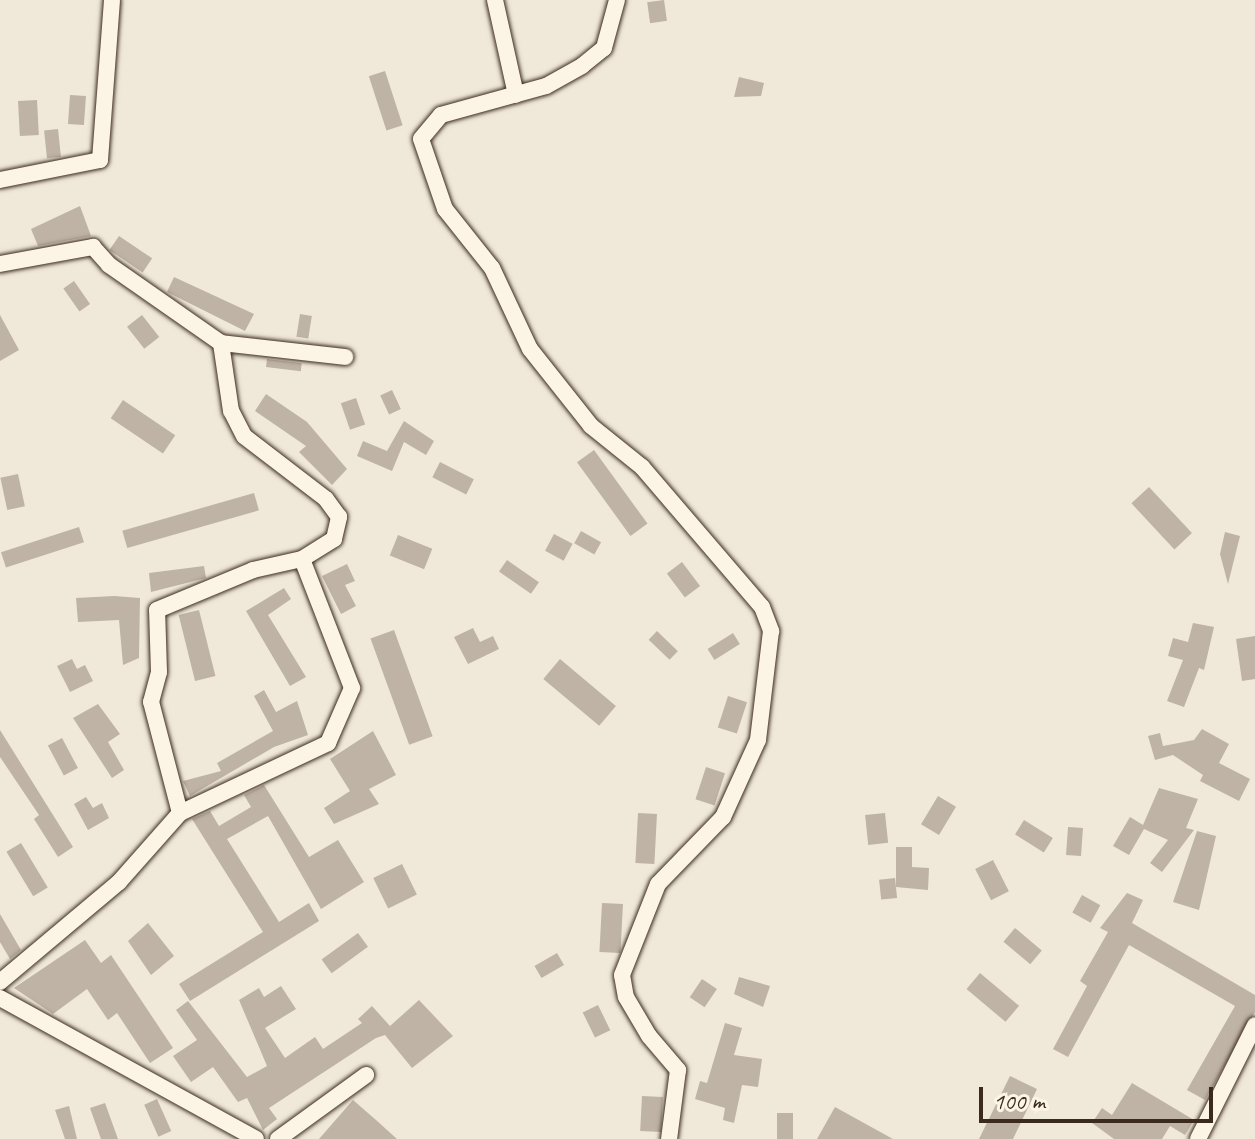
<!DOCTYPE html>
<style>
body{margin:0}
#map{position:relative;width:1255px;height:1139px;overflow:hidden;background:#f0e9d9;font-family:Caveat,sans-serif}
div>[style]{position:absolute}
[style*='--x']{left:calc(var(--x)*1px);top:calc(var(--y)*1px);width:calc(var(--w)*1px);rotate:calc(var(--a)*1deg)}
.building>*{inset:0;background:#beb3a4;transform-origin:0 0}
.roads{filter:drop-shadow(0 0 2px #3b2a1e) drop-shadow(0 0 2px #3b2a1e)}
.minor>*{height:16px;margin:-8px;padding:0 8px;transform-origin:8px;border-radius:8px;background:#fcf5e5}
span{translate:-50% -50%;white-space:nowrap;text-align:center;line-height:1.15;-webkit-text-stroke:8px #fcf5e5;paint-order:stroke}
.scale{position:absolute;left:979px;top:1087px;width:234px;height:36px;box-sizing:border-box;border:4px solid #3b2a1e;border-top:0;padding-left:10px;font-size:24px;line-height:28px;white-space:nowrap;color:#3b2a1e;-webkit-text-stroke:6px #fcf5e5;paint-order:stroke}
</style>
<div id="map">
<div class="building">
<i style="left:664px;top:0;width:21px;height:17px;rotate:82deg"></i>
<i style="left:385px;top:71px;width:57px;height:17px;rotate:72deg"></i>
<i style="clip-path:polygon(739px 77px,764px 83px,761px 96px,734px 97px)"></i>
<i style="left:70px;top:95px;width:16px;height:29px;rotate:4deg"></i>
<i style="left:37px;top:100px;width:35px;height:19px;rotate:87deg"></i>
<i style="left:58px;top:129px;width:28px;height:14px;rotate:84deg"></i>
<i style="clip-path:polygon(80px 206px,91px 236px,38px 246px,31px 229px)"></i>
<i style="left:119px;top:236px;width:40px;height:17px;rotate:34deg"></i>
<i style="clip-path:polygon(174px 277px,254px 314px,245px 331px,167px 292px)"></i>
<i style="left:74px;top:281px;width:28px;height:13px;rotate:55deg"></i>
<i style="left:300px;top:314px;width:12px;height:23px;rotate:9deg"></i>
<i style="clip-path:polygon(0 315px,19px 350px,0 361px)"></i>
<i style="left:142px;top:315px;width:28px;height:19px;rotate:52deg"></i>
<i style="left:267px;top:359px;width:35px;height:8px;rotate:7deg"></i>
<i style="left:392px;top:390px;width:21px;height:13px;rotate:65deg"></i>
<i style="clip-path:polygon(266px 394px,307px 422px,347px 469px,332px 485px,299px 452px,306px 446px,255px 411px)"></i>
<i style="left:356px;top:398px;width:28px;height:16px;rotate:71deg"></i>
<i style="left:123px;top:400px;width:63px;height:22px;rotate:34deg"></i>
<i style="clip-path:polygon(404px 421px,434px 441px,426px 455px,404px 442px,392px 471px,357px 456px,363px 441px,387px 451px)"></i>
<i style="left:594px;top:450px;width:91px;height:21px;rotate:54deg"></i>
<i style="left:440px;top:462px;width:38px;height:17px;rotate:27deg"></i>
<i style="left:18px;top:474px;width:33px;height:18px;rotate:78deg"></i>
<i style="left:1149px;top:487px;width:63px;height:24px;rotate:47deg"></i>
<i style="left:254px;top:493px;width:18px;height:137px;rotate:74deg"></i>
<i style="left:79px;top:527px;width:16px;height:82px;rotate:72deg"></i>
<i style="left:581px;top:531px;width:23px;height:14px;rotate:29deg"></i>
<i style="clip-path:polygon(1225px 532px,1240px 536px,1228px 584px,1220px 554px)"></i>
<i style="left:554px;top:534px;width:21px;height:19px;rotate:28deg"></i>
<i style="left:398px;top:535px;width:37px;height:22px;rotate:22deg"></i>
<i style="left:507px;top:560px;width:39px;height:14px;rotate:35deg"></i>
<i style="left:682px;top:562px;width:30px;height:19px;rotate:53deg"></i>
<i style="clip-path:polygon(347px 564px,355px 581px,345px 585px,356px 606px,341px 614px,322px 576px)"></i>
<i style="clip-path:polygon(204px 566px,206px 578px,151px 592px,149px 573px)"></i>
<i style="clip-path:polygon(284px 588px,291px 599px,268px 615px,306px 677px,290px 686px,246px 611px)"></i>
<i style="clip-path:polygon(114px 596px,140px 598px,139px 658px,123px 665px,119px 620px,78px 622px,76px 598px)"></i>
<i style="left:199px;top:610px;width:68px;height:21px;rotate:76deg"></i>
<i style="clip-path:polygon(1193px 623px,1214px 627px,1204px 670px,1199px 668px,1184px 707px,1167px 701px,1183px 660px,1168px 656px,1173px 638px,1188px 642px)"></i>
<i style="clip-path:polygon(473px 628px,480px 642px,493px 636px,499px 649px,468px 664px,454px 637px)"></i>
<i style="left:394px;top:630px;width:113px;height:25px;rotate:70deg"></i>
<i style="left:657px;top:631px;width:29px;height:12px;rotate:44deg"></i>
<i style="left:733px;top:633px;width:13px;height:30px;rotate:58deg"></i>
<i style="clip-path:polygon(1255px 636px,1255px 679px,1242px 681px,1236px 639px)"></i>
<i style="clip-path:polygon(72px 659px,77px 669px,85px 665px,93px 681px,70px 692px,57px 666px)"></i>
<i style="left:560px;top:659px;width:73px;height:26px;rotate:40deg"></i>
<i style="clip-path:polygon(264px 690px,276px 712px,297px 701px,308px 735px,274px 747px,190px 796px,183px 781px,221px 771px,217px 763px,273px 731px,254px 696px)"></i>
<i style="left:728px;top:696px;width:20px;height:33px;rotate:18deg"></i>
<i style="clip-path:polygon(98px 704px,120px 734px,108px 742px,124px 770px,112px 778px,73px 718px)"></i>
<i style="clip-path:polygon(1202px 729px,1229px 744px,1219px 763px,1250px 779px,1239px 801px,1200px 781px,1203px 775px,1173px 755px,1155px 760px,1148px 736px,1160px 733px,1163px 746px,1194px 740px)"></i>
<i style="clip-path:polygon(0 730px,73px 847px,58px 857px,34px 819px,39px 815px,0 757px)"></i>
<i style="clip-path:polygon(373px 731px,396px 775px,369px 789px,379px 804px,334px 824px,324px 808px,350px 791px,330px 759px)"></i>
<i style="left:62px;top:738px;width:34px;height:16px;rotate:62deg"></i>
<i style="left:706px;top:767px;width:20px;height:34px;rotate:18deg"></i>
<i style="clip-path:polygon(264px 785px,309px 857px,338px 840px,364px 882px,321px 909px,268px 816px,227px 839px,279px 922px,309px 903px,319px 921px,190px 1001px,179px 984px,263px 932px,192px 819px,210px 811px,219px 826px,251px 807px,244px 795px)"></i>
<i style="clip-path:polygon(1159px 788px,1198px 799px,1186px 828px,1194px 830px,1162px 872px,1150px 863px,1168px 840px,1144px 829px,1129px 855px,1113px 846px,1130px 817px,1143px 825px)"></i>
<i style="left:938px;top:796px;width:21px;height:33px;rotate:31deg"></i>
<i style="clip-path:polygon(86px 797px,93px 808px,102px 803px,109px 818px,88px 830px,74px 804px)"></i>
<i style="left:638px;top:813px;width:19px;height:50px;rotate:3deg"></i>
<i style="left:885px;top:813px;width:30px;height:20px;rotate:84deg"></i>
<i style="left:1024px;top:820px;width:34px;height:17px;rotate:32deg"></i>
<i style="left:1068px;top:827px;width:15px;height:28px;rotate:4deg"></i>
<i style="clip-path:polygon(1197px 831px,1216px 836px,1199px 910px,1173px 902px)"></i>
<i style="left:21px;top:843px;width:52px;height:17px;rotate:59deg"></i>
<i style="clip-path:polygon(896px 847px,912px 847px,912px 867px,929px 868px,928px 890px,896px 887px)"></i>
<i style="left:993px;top:860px;width:35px;height:20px;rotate:63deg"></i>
<i style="left:402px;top:864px;width:34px;height:32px;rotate:64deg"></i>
<i style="left:895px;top:878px;width:20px;height:16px;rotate:84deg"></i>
<i style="clip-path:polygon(1127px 893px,1143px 900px,1132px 923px,1255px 995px,1255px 1012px,1205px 1100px,1187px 1090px,1235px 1006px,1129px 945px,1068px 1057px,1053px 1049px,1087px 986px,1080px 981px,1108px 932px,1100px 928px)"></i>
<i style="left:1082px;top:895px;width:21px;height:20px;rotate:29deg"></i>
<i style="left:602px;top:903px;width:21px;height:49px;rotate:3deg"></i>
<i style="clip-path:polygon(0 914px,21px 950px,10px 959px,0 942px)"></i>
<i style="clip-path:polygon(148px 923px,174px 956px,151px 975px,128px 941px)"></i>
<i style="left:1015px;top:928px;width:35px;height:18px;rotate:40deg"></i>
<i style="left:358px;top:933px;width:17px;height:45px;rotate:54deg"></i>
<i style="clip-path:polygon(85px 940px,101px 963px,111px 955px,173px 1048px,150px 1063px,117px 1013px,108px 1020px,87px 989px,53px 1014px,14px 988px)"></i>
<i style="left:557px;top:953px;width:14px;height:26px;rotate:60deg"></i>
<i style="left:980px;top:973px;width:51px;height:21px;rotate:40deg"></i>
<i style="clip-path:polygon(739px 977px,770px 986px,763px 1007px,734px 994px)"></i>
<i style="left:702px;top:979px;width:18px;height:22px;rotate:34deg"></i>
<i style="clip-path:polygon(281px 986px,296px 1009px,265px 1028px,285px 1058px,315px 1037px,323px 1049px,362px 1023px,358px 1019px,372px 1006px,390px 1026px,419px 1000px,453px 1036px,412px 1068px,385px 1035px,376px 1038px,269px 1108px,277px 1119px,263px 1130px,247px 1098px,238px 1102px,213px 1067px,191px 1082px,173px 1056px,197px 1040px,176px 1010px,188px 1001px,247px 1077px,267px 1066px,239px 1000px,259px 988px,264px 997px)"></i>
<i style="left:598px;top:1005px;width:28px;height:17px;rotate:64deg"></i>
<i style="clip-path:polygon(725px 1023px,742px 1028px,734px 1055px,762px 1059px,758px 1087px,742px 1085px,734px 1123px,723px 1120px,725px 1108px,695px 1099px,700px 1081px,707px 1083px)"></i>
<i style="clip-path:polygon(1010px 1076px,1037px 1089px,1013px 1139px,979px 1139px)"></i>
<i style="clip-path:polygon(1132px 1083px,1194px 1120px,1185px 1135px,1170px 1126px,1162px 1139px,1114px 1139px,1092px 1123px,1102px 1108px,1112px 1115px)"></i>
<i style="left:642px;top:1096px;width:21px;height:35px;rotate:3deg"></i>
<i style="left:157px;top:1099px;width:35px;height:14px;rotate:66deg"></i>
<i style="clip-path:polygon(353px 1100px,376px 1120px,397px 1139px,319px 1139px)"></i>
<i style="clip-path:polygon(105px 1103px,118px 1139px,101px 1139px,90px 1108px)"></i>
<i style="clip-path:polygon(69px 1106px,77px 1139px,65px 1139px,55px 1110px)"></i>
<i style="clip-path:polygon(835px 1107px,893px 1139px,817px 1139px)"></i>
<i style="left:777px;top:1113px;width:16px;height:26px"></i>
</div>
<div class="roads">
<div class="minor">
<i style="--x:495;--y:0;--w:97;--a:77.5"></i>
<i style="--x:617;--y:0;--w:50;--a:105.2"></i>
<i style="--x:604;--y:48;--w:28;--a:141"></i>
<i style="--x:582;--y:66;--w:41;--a:150.9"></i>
<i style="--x:546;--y:86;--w:109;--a:164.6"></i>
<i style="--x:441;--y:115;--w:31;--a:130"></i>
<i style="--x:421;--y:139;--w:74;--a:71.1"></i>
<i style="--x:445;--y:209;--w:75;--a:51.5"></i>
<i style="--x:492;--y:268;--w:89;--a:64.9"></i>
<i style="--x:530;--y:349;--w:98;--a:51.6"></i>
<i style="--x:591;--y:426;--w:65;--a:38.8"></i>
<i style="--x:642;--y:467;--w:184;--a:49.4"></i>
<i style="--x:762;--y:607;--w:26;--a:69"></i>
<i style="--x:771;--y:631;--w:110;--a:96.8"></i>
<i style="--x:758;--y:740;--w:85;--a:114.4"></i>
<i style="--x:723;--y:817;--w:93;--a:134.1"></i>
<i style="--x:658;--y:884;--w:98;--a:111.6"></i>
<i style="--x:622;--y:975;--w:22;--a:80"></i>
<i style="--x:626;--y:997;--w:45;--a:59.5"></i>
<i style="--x:649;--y:1036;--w:45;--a:49.5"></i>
<i style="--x:678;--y:1070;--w:70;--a:97.4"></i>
<i style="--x:0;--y:180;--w:102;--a:-11.3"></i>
<i style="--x:100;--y:160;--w:160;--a:-85.7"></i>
<i style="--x:0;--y:264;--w:95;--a:-10.4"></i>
<i style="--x:93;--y:247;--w:24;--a:48"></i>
<i style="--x:109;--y:265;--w:136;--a:34.9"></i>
<i style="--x:221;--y:343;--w:125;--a:6.4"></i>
<i style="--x:180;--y:813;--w:115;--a:-104.6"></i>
<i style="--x:151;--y:702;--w:31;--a:-75"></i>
<i style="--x:159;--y:672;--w:62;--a:-91.8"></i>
<i style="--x:157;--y:610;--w:104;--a:-22.6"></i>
<i style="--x:253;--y:570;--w:50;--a:-12.7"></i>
<i style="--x:302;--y:559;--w:38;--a:-32"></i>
<i style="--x:334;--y:539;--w:23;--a:-77"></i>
<i style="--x:339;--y:517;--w:22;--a:-126"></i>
<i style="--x:326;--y:499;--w:103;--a:-142.5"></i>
<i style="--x:244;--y:436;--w:28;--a:-117"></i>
<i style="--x:231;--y:411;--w:69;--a:-98.4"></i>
<i style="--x:0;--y:982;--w:155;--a:-40"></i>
<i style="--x:119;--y:882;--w:92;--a:-48.5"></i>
<i style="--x:180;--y:813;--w:164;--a:-25.3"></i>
<i style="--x:328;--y:743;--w:60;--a:-66.4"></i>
<i style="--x:352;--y:688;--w:138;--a:-111.2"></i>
<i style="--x:0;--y:998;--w:292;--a:28.8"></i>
<i style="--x:278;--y:1139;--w:109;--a:-36"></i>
<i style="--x:1198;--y:1139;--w:127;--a:-63.4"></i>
</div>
</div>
<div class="scale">100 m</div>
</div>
